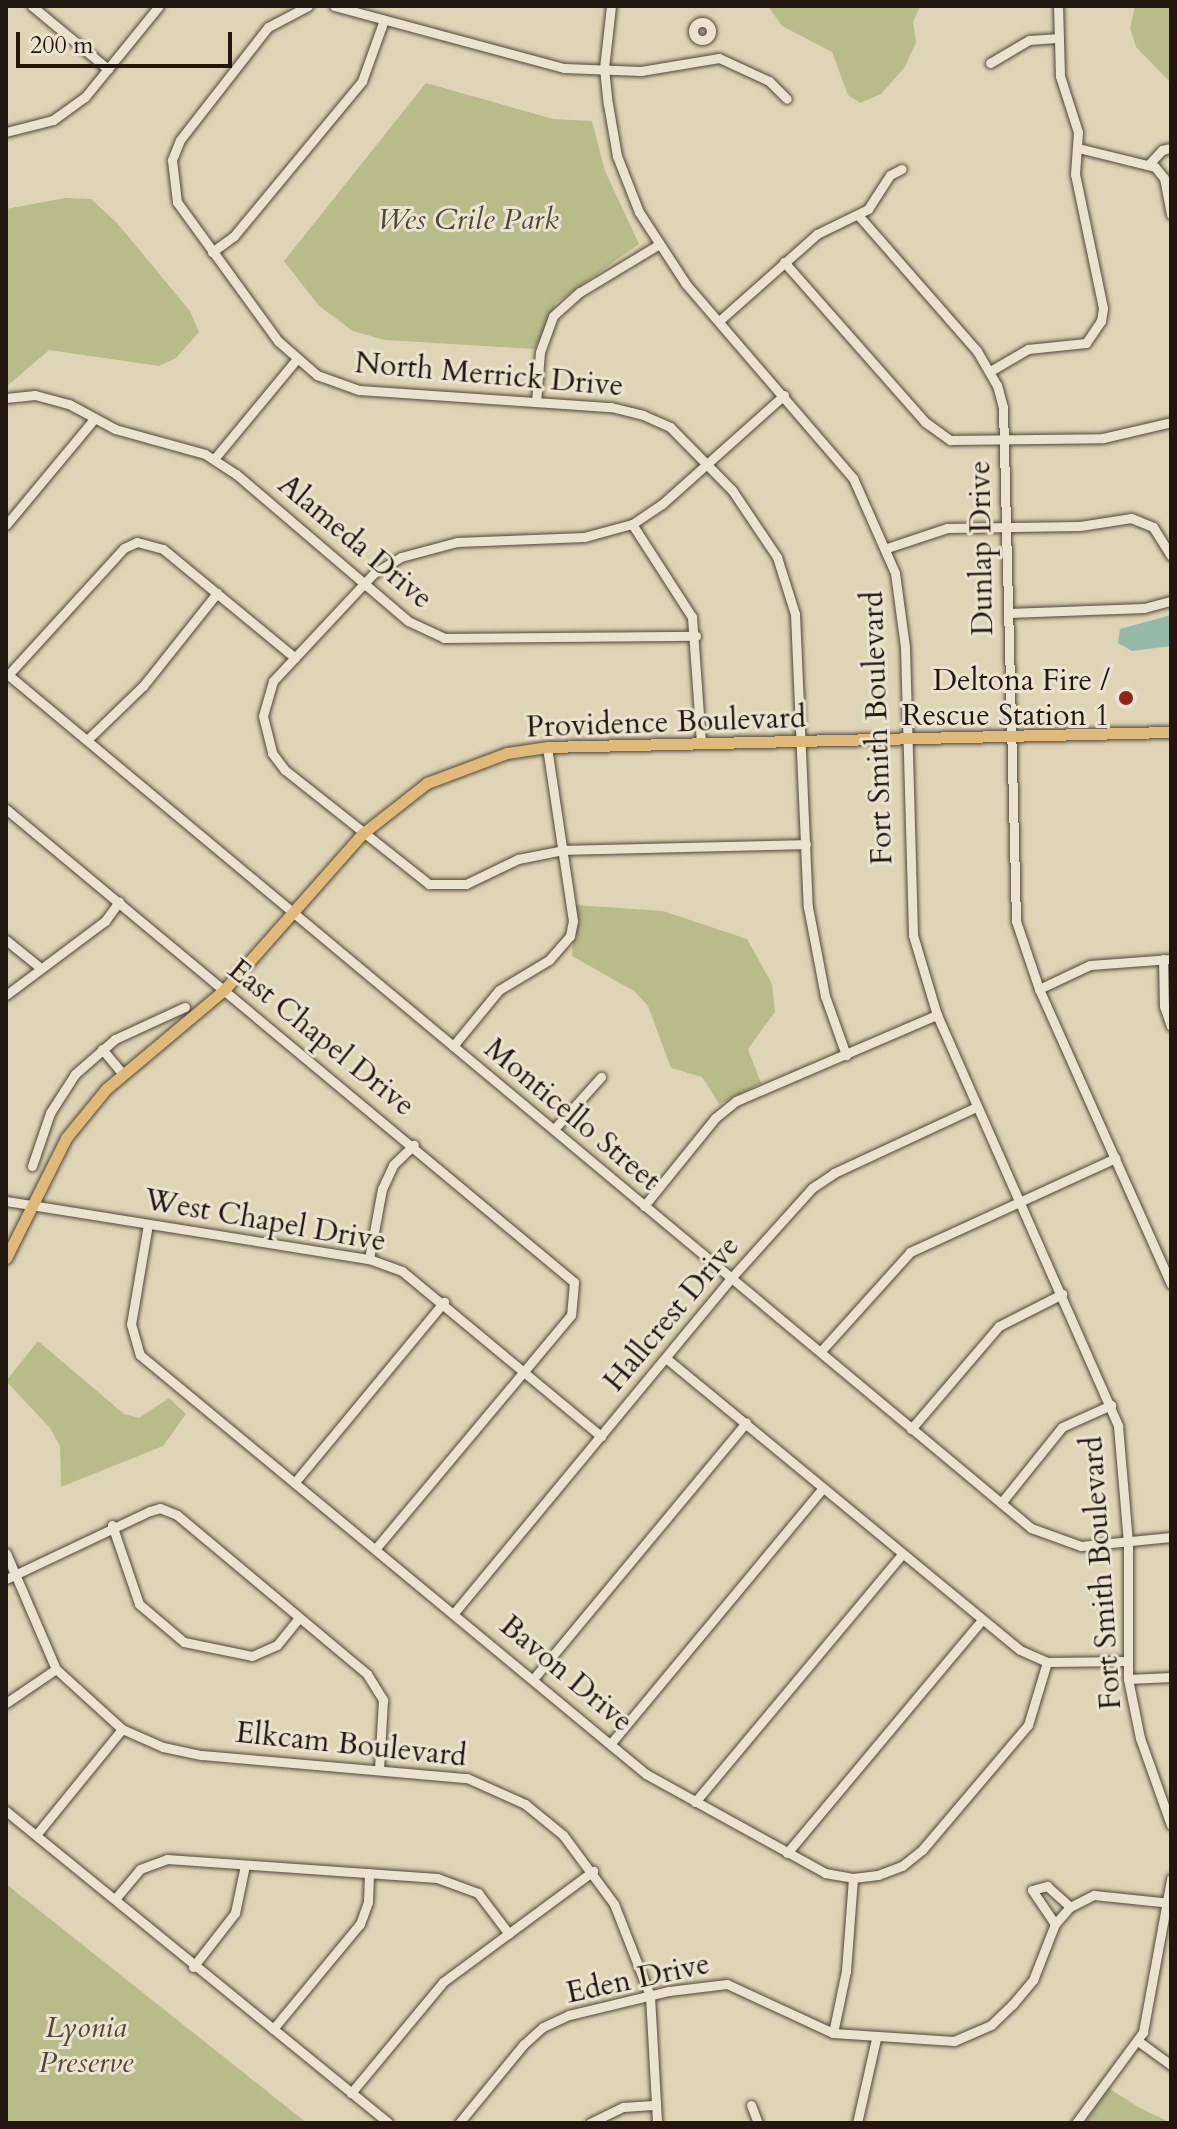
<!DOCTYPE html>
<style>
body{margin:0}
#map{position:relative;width:1177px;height:2129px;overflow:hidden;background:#e0d4b6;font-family:Cardo,serif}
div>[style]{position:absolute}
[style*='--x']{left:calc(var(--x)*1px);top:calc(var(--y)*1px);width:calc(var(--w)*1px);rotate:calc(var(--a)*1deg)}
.green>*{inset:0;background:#b8bb8a}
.water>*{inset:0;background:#94b9a9}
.roads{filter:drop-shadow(0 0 2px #51463a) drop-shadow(0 0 2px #51463a)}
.minor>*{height:9px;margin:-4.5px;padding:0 4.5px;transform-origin:4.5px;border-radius:4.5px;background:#ebe3d0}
.minor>.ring{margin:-4.5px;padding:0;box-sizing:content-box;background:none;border:9px solid #ebe3d0;border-radius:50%}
.major>*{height:11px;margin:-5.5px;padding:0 5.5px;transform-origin:5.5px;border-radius:5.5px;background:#e0ba7b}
.dots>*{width:22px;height:22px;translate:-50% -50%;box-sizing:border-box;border:4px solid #ebe3d0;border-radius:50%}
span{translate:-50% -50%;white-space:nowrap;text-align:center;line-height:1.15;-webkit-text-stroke:6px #ebe3d0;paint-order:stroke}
.park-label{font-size:30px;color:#4e4835;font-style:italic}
.street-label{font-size:30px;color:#211610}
.poi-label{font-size:30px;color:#211610}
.right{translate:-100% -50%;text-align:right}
.frame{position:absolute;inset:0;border:8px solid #211610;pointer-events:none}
.scale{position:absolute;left:16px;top:32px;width:216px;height:36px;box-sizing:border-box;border:4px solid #211610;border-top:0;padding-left:10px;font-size:24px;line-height:28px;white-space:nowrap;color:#211610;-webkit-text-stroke:6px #ebe3d0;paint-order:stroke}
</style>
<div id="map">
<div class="green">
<i style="clip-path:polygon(768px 6px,920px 6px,913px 22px,916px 42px,905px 67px,881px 94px,860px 103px,848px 95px,832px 52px,782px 26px)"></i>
<i style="clip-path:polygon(1135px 6px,1171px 6px,1171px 83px,1136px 47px,1130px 28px)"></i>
<i style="clip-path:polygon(426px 83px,553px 119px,592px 121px,605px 171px,639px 244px,556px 303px,535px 349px,385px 340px,353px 331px,319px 306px,284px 261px)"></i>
<i style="clip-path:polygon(65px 198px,91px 199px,117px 223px,190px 311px,199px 332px,176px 358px,159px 366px,49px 350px,6px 387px,6px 209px)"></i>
<i style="clip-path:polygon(575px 905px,663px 911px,747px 939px,772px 984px,775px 1012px,748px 1049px,761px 1083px,719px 1104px,702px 1077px,671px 1068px,648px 1006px,634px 991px,572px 956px)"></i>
<i style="clip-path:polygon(38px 1341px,124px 1414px,139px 1418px,169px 1398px,186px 1414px,163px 1446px,61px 1487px,60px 1446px,50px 1428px,6px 1381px)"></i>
<i style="clip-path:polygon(6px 1884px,307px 2123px,6px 2123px)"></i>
<i style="clip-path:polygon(1108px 2088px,1140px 2108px,1171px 2123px,1085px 2123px)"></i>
</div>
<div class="water">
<i style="clip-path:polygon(1171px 615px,1171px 646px,1132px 651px,1118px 643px,1120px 629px)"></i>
</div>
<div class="roads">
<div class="minor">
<i style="--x:32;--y:6;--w:99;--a:39.7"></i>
<i style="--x:308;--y:6;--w:45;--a:152.3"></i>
<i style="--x:268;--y:27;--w:143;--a:127.9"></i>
<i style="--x:180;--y:140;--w:22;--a:112"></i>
<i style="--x:172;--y:160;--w:42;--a:83.2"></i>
<i style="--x:177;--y:202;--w:172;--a:54"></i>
<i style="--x:278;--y:341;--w:52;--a:41.1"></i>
<i style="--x:317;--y:375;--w:45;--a:19.7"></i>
<i style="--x:359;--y:390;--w:253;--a:3.9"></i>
<i style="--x:611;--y:407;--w:33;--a:14"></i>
<i style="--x:643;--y:415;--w:30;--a:24"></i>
<i style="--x:670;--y:427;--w:88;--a:45.5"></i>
<i style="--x:732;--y:490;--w:81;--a:56.1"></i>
<i style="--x:777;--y:557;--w:60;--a:72.5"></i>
<i style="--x:795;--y:614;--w:293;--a:87.5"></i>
<i style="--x:808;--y:907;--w:91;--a:79.2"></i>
<i style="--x:825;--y:996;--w:63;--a:70.4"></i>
<i style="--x:334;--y:6;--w:238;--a:15.1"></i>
<i style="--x:564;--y:68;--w:77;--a:2.2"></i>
<i style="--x:641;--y:71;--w:79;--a:-9.5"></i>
<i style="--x:719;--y:58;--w:55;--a:24.7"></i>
<i style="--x:769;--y:81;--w:25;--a:45"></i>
<i style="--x:611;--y:6;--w:62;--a:96.4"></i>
<i style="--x:604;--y:68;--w:36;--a:84"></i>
<i style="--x:608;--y:104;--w:53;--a:80.2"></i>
<i style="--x:617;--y:156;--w:60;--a:68.6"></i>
<i style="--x:639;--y:212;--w:86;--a:56.9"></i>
<i style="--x:686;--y:284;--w:256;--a:49.3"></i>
<i style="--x:853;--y:478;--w:104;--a:66.1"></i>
<i style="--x:895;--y:573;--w:75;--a:82.3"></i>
<i style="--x:905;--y:647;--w:288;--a:88.4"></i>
<i style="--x:913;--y:935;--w:84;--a:73.3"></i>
<i style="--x:937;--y:1015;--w:449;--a:66.2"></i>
<i style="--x:1118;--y:1426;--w:117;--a:85.1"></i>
<i style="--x:1128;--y:1543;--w:136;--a:90"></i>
<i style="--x:1128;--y:1679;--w:60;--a:78.5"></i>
<i style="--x:1140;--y:1738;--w:92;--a:70.4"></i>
<i class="ring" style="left:693px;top:22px;width:9px;height:9px"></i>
<i style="--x:990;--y:63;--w:45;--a:-30.5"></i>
<i style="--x:1029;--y:40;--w:27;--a:-4"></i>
<i style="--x:6;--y:132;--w:49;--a:-14.3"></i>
<i style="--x:53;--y:120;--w:39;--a:-36"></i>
<i style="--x:85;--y:97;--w:117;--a:-50.9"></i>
<i style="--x:1078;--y:148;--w:79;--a:13.9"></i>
<i style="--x:1155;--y:167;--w:14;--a:51"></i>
<i style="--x:1164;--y:178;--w:37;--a:79"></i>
<i style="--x:1149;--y:164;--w:19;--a:-47"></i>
<i style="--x:1162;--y:150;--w:9;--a:-13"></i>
<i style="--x:858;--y:215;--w:181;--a:48.8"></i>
<i style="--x:977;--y:351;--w:39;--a:60"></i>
<i style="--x:997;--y:385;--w:23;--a:75"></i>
<i style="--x:1003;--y:407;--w:514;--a:88.55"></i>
<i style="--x:1016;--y:921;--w:72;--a:71.3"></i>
<i style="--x:1039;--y:989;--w:323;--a:65.9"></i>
<i style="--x:212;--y:252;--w:27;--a:-36"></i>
<i style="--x:234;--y:236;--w:201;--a:-50.4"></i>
<i style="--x:362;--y:81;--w:65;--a:-70.2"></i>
<i style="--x:784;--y:262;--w:213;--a:48.6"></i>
<i style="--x:925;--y:422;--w:31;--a:36"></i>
<i style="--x:950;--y:440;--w:153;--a:-0.7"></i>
<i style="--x:1103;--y:438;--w:70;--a:-13.2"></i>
<i style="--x:719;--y:321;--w:131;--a:-41.6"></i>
<i style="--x:817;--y:234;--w:57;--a:-26.1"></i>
<i style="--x:868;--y:209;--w:40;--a:-57.1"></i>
<i style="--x:890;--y:175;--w:13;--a:-27"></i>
<i style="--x:992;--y:370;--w:42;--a:-30.3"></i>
<i style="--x:1028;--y:349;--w:58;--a:-5.9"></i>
<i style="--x:1086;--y:343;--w:27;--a:-56"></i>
<i style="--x:1101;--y:321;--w:13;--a:-81"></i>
<i style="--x:1103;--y:308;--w:137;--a:-101.8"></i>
<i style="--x:1075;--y:174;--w:42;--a:-85.9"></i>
<i style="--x:1078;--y:132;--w:59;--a:-107.8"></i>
<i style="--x:1060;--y:76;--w:70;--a:-91.6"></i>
<i style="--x:784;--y:395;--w:164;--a:138.2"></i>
<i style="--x:662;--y:504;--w:36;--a:146"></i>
<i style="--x:632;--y:524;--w:50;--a:164.8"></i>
<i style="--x:584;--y:537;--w:127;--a:177.7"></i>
<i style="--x:457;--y:542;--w:58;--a:165"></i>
<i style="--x:401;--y:557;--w:31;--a:149"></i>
<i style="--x:374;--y:573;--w:148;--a:133.1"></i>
<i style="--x:273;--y:681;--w:36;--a:106"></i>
<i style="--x:263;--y:716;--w:38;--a:76"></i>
<i style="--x:272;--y:753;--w:21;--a:53"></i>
<i style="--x:285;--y:770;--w:184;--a:38.4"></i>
<i style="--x:429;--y:884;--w:37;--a:0"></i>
<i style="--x:466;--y:884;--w:58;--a:-25.7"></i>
<i style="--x:518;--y:859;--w:47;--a:-11.1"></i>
<i style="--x:564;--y:850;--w:242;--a:-1.4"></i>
<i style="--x:6;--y:398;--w:29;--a:-6"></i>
<i style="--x:35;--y:395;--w:35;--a:15"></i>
<i style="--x:69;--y:404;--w:52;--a:28.5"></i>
<i style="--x:115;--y:429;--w:93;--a:15.5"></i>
<i style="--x:205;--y:454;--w:37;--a:33"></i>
<i style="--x:236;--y:474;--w:226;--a:40.5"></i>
<i style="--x:408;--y:621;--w:40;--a:25"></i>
<i style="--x:444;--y:638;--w:252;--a:-0.5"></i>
<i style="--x:536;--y:402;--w:50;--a:-85.4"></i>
<i style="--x:540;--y:352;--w:38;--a:-70"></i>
<i style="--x:553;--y:316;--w:36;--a:-42"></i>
<i style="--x:580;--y:292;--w:91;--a:-31.1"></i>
<i style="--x:214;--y:459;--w:129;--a:-50.4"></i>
<i style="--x:632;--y:524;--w:111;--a:57.2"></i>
<i style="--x:692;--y:617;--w:126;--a:85.9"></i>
<i style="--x:6;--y:525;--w:138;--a:-50.3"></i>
<i style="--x:887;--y:548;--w:63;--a:-18.4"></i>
<i style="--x:947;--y:528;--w:133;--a:-0.9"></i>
<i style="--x:1080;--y:526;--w:52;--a:-8.9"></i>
<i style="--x:1131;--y:518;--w:24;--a:22"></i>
<i style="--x:1153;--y:527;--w:34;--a:58"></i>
<i style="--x:1008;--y:613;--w:136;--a:-2.1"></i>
<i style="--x:1144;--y:608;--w:28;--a:-15"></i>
<i style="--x:6;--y:673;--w:1335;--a:39.83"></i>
<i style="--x:1031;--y:1528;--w:53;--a:19.8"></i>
<i style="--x:1081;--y:1546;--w:90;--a:-5.7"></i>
<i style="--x:8;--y:675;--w:172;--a:-47.6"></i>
<i style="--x:124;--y:548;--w:14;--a:-25"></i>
<i style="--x:137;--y:542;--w:27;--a:15"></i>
<i style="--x:163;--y:549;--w:171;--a:39.5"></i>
<i style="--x:87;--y:740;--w:78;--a:-44"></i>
<i style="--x:143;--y:686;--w:119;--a:-51.5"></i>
<i style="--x:6;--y:809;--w:739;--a:39.79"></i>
<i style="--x:574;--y:1282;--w:33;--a:95"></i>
<i style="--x:571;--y:1315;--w:304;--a:129.9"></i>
<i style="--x:6;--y:940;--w:41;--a:39.1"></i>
<i style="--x:1163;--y:959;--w:47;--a:88.8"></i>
<i style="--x:1164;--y:1006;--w:21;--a:71"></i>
<i style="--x:1039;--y:989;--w:56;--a:-25.2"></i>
<i style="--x:1090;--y:965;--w:81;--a:-4.2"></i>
<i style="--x:6;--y:995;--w:124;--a:-36.8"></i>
<i style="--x:105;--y:921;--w:24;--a:-54"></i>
<i style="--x:453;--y:1046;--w:72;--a:-50.6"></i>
<i style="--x:499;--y:990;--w:58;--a:-31"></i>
<i style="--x:549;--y:960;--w:32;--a:-49"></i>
<i style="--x:570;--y:936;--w:15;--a:-79"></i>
<i style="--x:573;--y:921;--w:176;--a:-98.5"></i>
<i style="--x:102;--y:1049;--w:33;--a:50"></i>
<i style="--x:555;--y:1128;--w:69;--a:-48"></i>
<i style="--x:32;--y:1166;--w:56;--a:-71.2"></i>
<i style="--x:50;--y:1113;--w:46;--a:-57.3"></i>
<i style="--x:75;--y:1074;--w:53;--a:-41.2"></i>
<i style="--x:115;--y:1039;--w:77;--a:-24.6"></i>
<i style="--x:6;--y:1201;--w:368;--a:9.1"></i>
<i style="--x:369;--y:1259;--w:35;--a:20"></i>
<i style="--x:402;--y:1271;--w:259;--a:39.7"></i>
<i style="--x:644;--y:1206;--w:113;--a:-51.1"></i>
<i style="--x:715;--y:1118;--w:27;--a:-39"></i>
<i style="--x:736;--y:1101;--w:219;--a:-23.2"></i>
<i style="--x:148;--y:1224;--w:101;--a:99.6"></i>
<i style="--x:131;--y:1324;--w:32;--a:74"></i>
<i style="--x:140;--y:1355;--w:657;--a:39.63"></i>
<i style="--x:646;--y:1774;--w:205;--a:28.9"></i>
<i style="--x:825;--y:1873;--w:28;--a:10"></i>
<i style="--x:853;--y:1878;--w:25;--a:-7"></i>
<i style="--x:878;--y:1875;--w:26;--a:-21"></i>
<i style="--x:902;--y:1866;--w:26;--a:-39"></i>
<i style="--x:922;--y:1850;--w:164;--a:-49.7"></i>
<i style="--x:1028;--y:1725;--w:66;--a:-73.2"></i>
<i style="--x:369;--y:1259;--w:71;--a:-79.5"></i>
<i style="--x:382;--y:1189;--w:26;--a:-65"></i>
<i style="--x:393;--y:1165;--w:29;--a:-44"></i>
<i style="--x:821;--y:1351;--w:133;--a:-48"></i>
<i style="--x:910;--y:1252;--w:226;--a:-24.6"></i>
<i style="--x:667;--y:1359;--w:457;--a:39.5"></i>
<i style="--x:1020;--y:1650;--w:30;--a:24"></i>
<i style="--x:1047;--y:1662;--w:80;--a:-0.7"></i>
<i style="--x:911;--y:1429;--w:135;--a:-49.5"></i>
<i style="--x:999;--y:1326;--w:71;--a:-26.9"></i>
<i style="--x:295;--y:1482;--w:234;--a:-50.4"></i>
<i style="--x:1001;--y:1503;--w:97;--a:-51.2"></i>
<i style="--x:1062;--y:1427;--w:54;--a:-24.2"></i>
<i style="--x:112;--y:1525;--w:83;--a:71.1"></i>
<i style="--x:139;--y:1604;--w:59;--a:40.2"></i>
<i style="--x:184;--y:1642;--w:69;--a:11.6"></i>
<i style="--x:252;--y:1656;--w:27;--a:-24"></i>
<i style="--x:277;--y:1645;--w:33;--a:-51"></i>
<i style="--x:6;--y:1553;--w:126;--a:66.7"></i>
<i style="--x:56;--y:1669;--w:89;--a:42.3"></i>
<i style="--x:122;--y:1729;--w:45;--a:23.7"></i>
<i style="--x:163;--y:1747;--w:40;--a:12"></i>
<i style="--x:202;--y:1755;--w:266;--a:5"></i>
<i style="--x:467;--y:1778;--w:64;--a:24.1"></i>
<i style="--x:525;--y:1804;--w:49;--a:39.2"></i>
<i style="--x:563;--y:1835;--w:86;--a:53.5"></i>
<i style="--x:614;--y:1904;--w:99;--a:68.6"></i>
<i style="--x:650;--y:1996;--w:127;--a:86.8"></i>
<i style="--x:6;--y:1579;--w:159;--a:-25.3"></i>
<i style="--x:150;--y:1511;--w:10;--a:-17"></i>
<i style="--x:160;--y:1508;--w:18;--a:22"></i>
<i style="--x:177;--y:1515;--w:248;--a:39.9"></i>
<i style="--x:367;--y:1674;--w:31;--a:58"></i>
<i style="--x:383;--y:1700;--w:69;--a:93.3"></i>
<i style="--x:454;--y:1613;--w:436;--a:-50.4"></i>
<i style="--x:732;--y:1277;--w:120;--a:-48"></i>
<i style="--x:812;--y:1188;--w:27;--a:-34"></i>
<i style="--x:834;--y:1173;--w:157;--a:-24.9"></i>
<i style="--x:534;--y:1678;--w:332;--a:-50.3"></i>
<i style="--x:1128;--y:1679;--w:43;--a:-2.7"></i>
<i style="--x:6;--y:1703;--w:60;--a:-34.2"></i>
<i style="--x:612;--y:1742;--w:330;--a:-50.3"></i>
<i style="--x:695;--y:1802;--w:323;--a:-50.1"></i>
<i style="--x:6;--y:1811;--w:493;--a:39.2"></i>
<i style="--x:36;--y:1835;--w:136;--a:-50.9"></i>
<i style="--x:787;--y:1853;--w:304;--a:-50.1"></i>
<i style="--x:115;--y:1899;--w:39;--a:-50"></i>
<i style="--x:140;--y:1869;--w:29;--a:-20"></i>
<i style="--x:167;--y:1859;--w:271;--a:4"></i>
<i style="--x:437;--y:1878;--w:44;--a:20.1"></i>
<i style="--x:478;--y:1893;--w:51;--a:52.9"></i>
<i style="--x:1055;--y:1924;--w:41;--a:-124.1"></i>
<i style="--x:1032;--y:1890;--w:16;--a:-15"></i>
<i style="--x:1047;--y:1886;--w:31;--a:42"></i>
<i style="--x:193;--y:1967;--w:68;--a:-52.1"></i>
<i style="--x:235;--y:1913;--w:49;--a:-78.2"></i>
<i style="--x:273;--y:2029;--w:136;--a:-50.4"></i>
<i style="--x:360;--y:1924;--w:23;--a:-70"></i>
<i style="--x:368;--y:1902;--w:29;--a:-88"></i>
<i style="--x:833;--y:2033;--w:63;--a:-78.2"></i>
<i style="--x:846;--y:1971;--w:93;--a:-85.7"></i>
<i style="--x:1138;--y:2041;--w:41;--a:36"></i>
<i style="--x:351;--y:2093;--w:144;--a:-50.3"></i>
<i style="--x:443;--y:1982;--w:187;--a:-36.5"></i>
<i style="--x:751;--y:2105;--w:19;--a:69"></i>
<i style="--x:459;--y:2123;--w:102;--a:-50.6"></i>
<i style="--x:524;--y:2044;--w:25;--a:-42"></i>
<i style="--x:543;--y:2027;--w:29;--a:-25"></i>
<i style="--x:569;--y:2015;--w:103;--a:-13.5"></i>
<i style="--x:669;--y:1991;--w:58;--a:-6.9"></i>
<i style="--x:727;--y:1984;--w:117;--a:24.8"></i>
<i style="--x:833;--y:2033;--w:121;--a:3.8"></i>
<i style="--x:954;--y:2041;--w:40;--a:-23.4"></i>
<i style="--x:991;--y:2025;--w:29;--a:-44"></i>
<i style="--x:1012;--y:2005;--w:33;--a:-50"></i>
<i style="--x:1033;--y:1980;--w:60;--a:-68.6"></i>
<i style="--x:1055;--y:1924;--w:23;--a:-49"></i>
<i style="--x:1070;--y:1907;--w:27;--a:-27"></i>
<i style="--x:1094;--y:1895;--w:77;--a:5.9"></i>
<i style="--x:590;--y:2123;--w:37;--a:-26"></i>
<i style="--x:623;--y:2107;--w:30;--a:-4"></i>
<i style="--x:857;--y:2123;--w:86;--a:-77.3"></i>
<i style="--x:1076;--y:2123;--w:113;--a:-53.6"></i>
<i style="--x:1143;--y:2032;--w:156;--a:-79.6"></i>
</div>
<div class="major">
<i style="--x:6;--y:1258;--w:134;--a:-63.4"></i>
<i style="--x:66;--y:1138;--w:63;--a:-50.8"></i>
<i style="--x:106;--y:1089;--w:155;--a:-40"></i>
<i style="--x:225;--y:989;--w:207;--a:-48.5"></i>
<i style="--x:362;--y:834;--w:83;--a:-38.1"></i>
<i style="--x:427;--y:783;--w:85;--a:-20.6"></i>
<i style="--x:507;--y:753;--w:40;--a:-8.5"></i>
<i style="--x:547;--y:747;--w:624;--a:-1.38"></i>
</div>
</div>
<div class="dots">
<i style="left:1126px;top:698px;background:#8f2418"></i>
</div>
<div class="park-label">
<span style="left:468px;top:220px">Wes Crile Park</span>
<span style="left:86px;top:2045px">Lyonia<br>Preserve</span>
</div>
<div class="street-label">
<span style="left:489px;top:375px;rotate:5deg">North Merrick Drive</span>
<span style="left:355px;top:542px;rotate:40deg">Alameda Drive</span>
<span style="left:982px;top:548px;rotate:-91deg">Dunlap Drive</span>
<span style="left:666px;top:723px;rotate:-2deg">Providence Boulevard</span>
<span style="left:878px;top:728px;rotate:-92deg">Fort Smith Boulevard</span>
<span style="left:321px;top:1038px;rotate:39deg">East Chapel Drive</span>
<span style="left:572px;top:1115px;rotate:40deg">Monticello Street</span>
<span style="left:265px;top:1221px;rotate:10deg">West Chapel Drive</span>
<span style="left:672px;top:1314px;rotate:-50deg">Hallcrest Drive</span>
<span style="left:1102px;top:1573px;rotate:-94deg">Fort Smith Boulevard</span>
<span style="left:566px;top:1674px;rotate:40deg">Bavon Drive</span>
<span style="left:351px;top:1745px;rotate:6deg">Elkcam Boulevard</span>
<span style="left:638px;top:1979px;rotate:-12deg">Eden Drive</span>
</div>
<div class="poi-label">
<span class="right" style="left:1110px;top:698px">Deltona Fire /<br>Rescue Station 1</span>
</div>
<div class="frame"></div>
<div class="scale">200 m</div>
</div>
